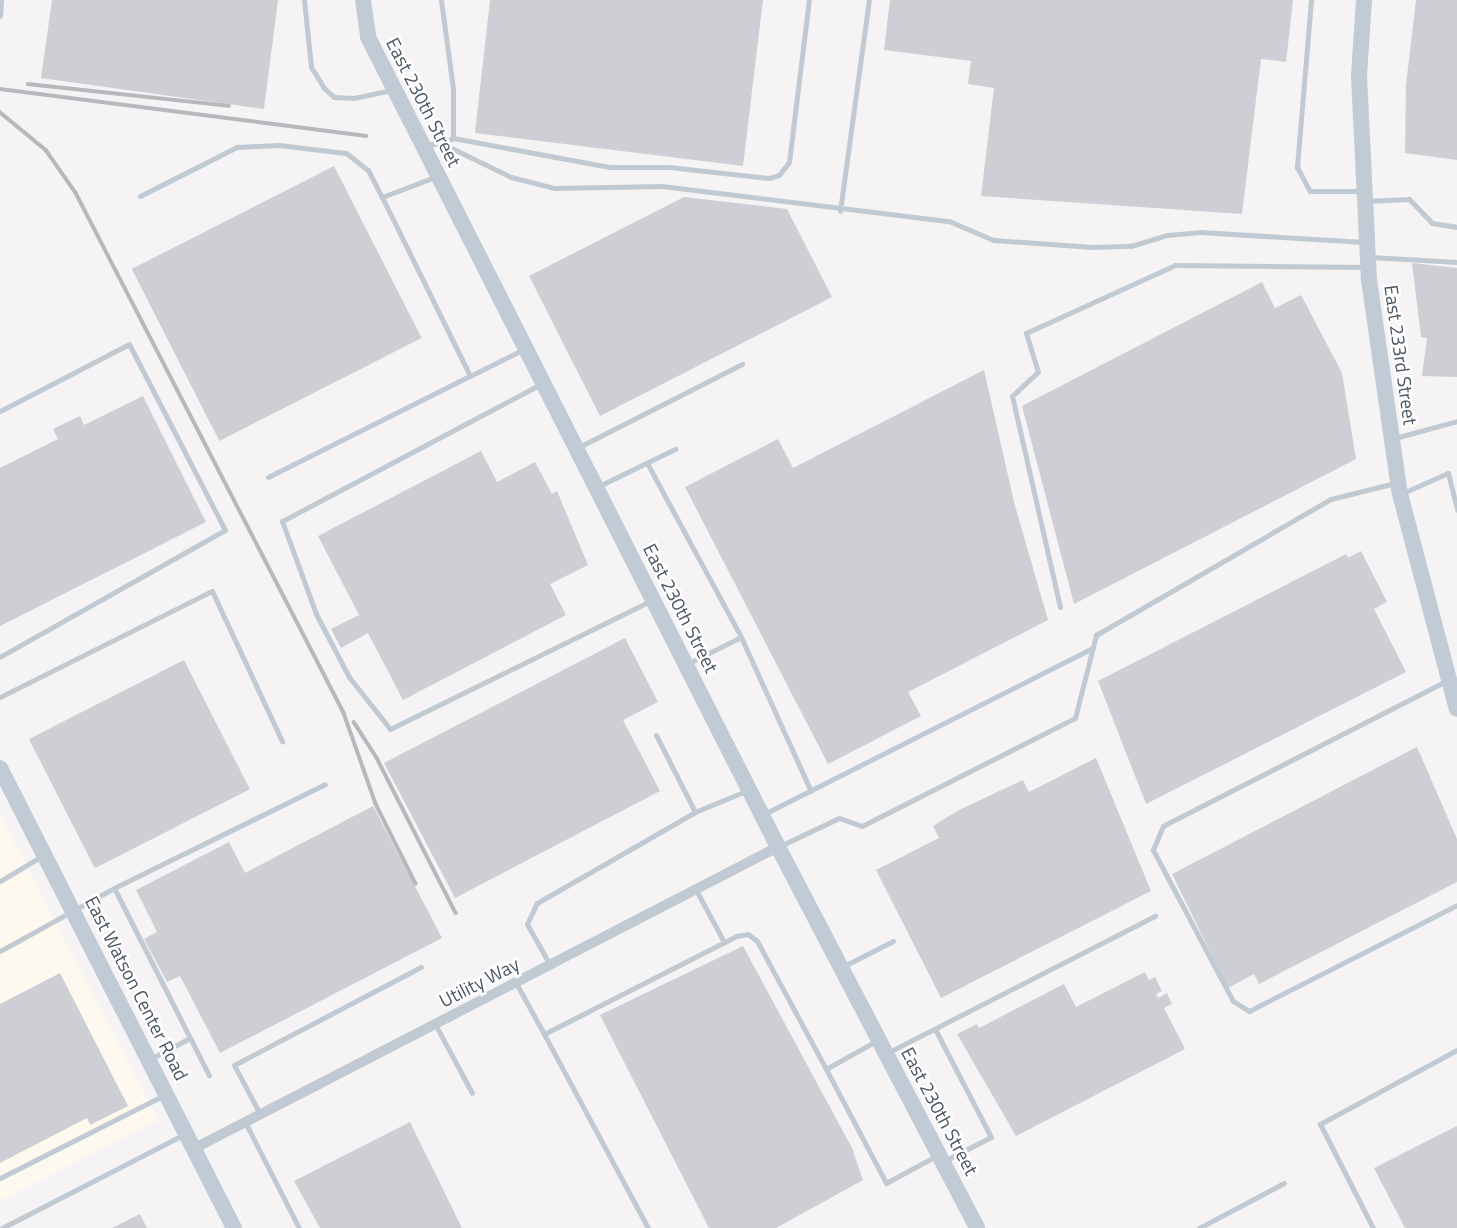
<!DOCTYPE html>
<style>
body{margin:0}
#map{position:relative;width:1457px;height:1228px;overflow:hidden;background:#f5f3f3;font-family:"Titillium Web",sans-serif}
div>[style]{position:absolute}
[style*='--x']{left:calc(var(--x)*1px);top:calc(var(--y)*1px);width:calc(var(--w)*1px);rotate:calc(var(--a)*1deg)}
.commercial>*{inset:0;background:#fdf9ef}
.building>*{inset:0;background:#cdcfd5;transform-origin:0 0}
.lane>*{height:5px;margin:-2.5px;padding:0 2.5px;transform-origin:2.5px;border-radius:2.5px;background:#c1cad2}
.street>*{height:10px;margin:-5px;padding:0 5px;transform-origin:5px;border-radius:5px;background:#c1cad2}
.secondary>*{height:16px;margin:-8px;padding:0 8px;transform-origin:8px;border-radius:8px;background:#c1cbd6}
.rail>*{height:3.5px;margin:-1.75px;padding:0 1.75px;transform-origin:1.75px;border-radius:1.75px;background:#b5b8bd}
span{translate:-50% -50%;white-space:nowrap;text-align:center;line-height:1.15;-webkit-text-stroke:5px #fff;paint-order:stroke}
.street-label{font-size:19px;color:#4a5661}
</style>
<div id="map">
<div class="commercial">
<i style="clip-path:polygon(0 815px,158px 1120px,0 1201px)"></i>
</div>
<div class="building">
<i style="clip-path:polygon(52px 0,278px 0,264px 109px,41px 78px)"></i>
<i style="clip-path:polygon(490px 0,763px 0,743px 166px,475px 133px)"></i>
<i style="clip-path:polygon(890px 0,1293px 0,1286px 62px,1261px 59px,1242px 214px,981px 196px,994px 88px,968px 84px,971px 61px,884px 50px)"></i>
<i style="clip-path:polygon(1416px 0,1457px 0,1457px 160px,1405px 153px,1406px 85px)"></i>
<i style="left:334px;top:166px;width:193px;height:227px;rotate:63deg"></i>
<i style="clip-path:polygon(684px 197px,787px 209px,832px 297px,600px 416px,529px 276px)"></i>
<i style="clip-path:polygon(1412px 263px,1457px 268px,1457px 377px,1422px 376px,1427px 338px,1421px 337px)"></i>
<i style="clip-path:polygon(1262px 282px,1275px 308px,1301px 295px,1342px 373px,1356px 459px,1074px 604px,1022px 406px)"></i>
<i style="clip-path:polygon(984px 370px,1014px 502px,1048px 620px,908px 692px,921px 716px,828px 764px,685px 487px,778px 439px,793px 468px)"></i>
<i style="clip-path:polygon(143px 396px,206px 522px,0 626px,0 468px,58px 439px,53px 429px,80px 416px,84px 425px)"></i>
<i style="clip-path:polygon(481px 451px,497px 482px,535px 462px,552px 494px,557px 491px,588px 565px,550px 584px,566px 615px,403px 700px,368px 633px,341px 648px,331px 629px,359px 615px,318px 536px)"></i>
<i style="clip-path:polygon(1361px 551px,1387px 602px,1374px 609px,1406px 672px,1146px 804px,1098px 681px,1346px 554px,1348px 558px)"></i>
<i style="clip-path:polygon(625px 638px,658px 702px,623px 720px,660px 791px,455px 898px,384px 763px)"></i>
<i style="left:184px;top:660px;width:145px;height:174px;rotate:63deg"></i>
<i style="clip-path:polygon(1417px 747px,1457px 839px,1457px 882px,1259px 984px,1254px 974px,1228px 988px,1172px 874px)"></i>
<i style="clip-path:polygon(1096px 758px,1151px 891px,941px 998px,876px 870px,939px 838px,933px 826px,959px 810px,1023px 780px,1029px 792px)"></i>
<i style="clip-path:polygon(373px 806px,442px 938px,220px 1053px,180px 976px,167px 982px,144px 939px,157px 932px,136px 890px,229px 842px,245px 873px)"></i>
<i style="clip-path:polygon(743px 946px,852px 1148px,863px 1180px,776px 1228px,709px 1228px,600px 1015px)"></i>
<i style="clip-path:polygon(1145px 972px,1149px 980px,1155px 977px,1162px 991px,1156px 994px,1158px 998px,1167px 993px,1172px 1004px,1164px 1008px,1185px 1049px,1016px 1136px,957px 1034px,977px 1024px,979px 1028px,1064px 984px,1076px 1007px)"></i>
<i style="clip-path:polygon(60px 973px,128px 1106px,90px 1125px,87px 1118px,0 1163px,0 1004px)"></i>
<i style="clip-path:polygon(410px 1122px,462px 1228px,320px 1228px,294px 1181px)"></i>
<i style="clip-path:polygon(1457px 1126px,1457px 1228px,1405px 1228px,1374px 1168px)"></i>
<i style="clip-path:polygon(140px 1214px,147px 1228px,112px 1228px)"></i>
</div>
<div class="lane">
<i style="--x:304;--y:0;--w:67;--a:84"></i>
<i style="--x:311;--y:67;--w:25;--a:58"></i>
<i style="--x:324;--y:88;--w:13;--a:42"></i>
<i style="--x:334;--y:97;--w:20;--a:3"></i>
<i style="--x:354;--y:98;--w:38;--a:-12"></i>
<i style="--x:441;--y:0;--w:90;--a:82.3"></i>
<i style="--x:453;--y:89;--w:49;--a:90"></i>
<i style="--x:453;--y:138;--w:159;--a:10.5"></i>
<i style="--x:609;--y:167;--w:60;--a:0"></i>
<i style="--x:669;--y:167;--w:101;--a:6.3"></i>
<i style="--x:769;--y:178;--w:10;--a:-17"></i>
<i style="--x:779;--y:175;--w:16;--a:-52"></i>
<i style="--x:789;--y:162;--w:163;--a:-83"></i>
<i style="--x:1311;--y:0;--w:168;--a:94.8"></i>
<i style="--x:1297;--y:167;--w:27;--a:62"></i>
<i style="--x:1310;--y:191;--w:51;--a:0"></i>
<i style="--x:0;--y:16;--w:16;--a:-86"></i>
<i style="--x:427;--y:144;--w:16;--a:0"></i>
<i style="--x:443;--y:144;--w:12;--a:-31"></i>
<i style="--x:443;--y:144;--w:76;--a:25.9"></i>
<i style="--x:511;--y:177;--w:44;--a:14.3"></i>
<i style="--x:554;--y:188;--w:108;--a:-1.1"></i>
<i style="--x:662;--y:186;--w:289;--a:7"></i>
<i style="--x:949;--y:221;--w:48;--a:23.4"></i>
<i style="--x:993;--y:240;--w:100;--a:4"></i>
<i style="--x:1093;--y:247;--w:38;--a:-2"></i>
<i style="--x:1131;--y:246;--w:38;--a:-17"></i>
<i style="--x:1167;--y:235;--w:33;--a:-5"></i>
<i style="--x:1200;--y:232;--w:164;--a:3.5"></i>
<i style="--x:140;--y:196;--w:109;--a:-26.8"></i>
<i style="--x:237;--y:147;--w:42;--a:-2.7"></i>
<i style="--x:279;--y:145;--w:67;--a:6.8"></i>
<i style="--x:346;--y:153;--w:28;--a:38"></i>
<i style="--x:368;--y:170;--w:30;--a:63"></i>
<i style="--x:382;--y:197;--w:57;--a:-20.7"></i>
<i style="--x:382;--y:197;--w:199;--a:63.8"></i>
<i style="--x:470;--y:376;--w:60;--a:-26.6"></i>
<i style="--x:1366;--y:201;--w:43;--a:-2.7"></i>
<i style="--x:1409;--y:199;--w:33;--a:46"></i>
<i style="--x:1432;--y:223;--w:25;--a:9"></i>
<i style="--x:840;--y:211;--w:213;--a:-82.2"></i>
<i style="--x:1371;--y:257;--w:86;--a:3.3"></i>
<i style="--x:541;--y:384;--w:293;--a:152.1"></i>
<i style="--x:282;--y:521;--w:99;--a:69.9"></i>
<i style="--x:316;--y:614;--w:71;--a:62.4"></i>
<i style="--x:349;--y:677;--w:66;--a:51.7"></i>
<i style="--x:390;--y:729;--w:290;--a:-26.2"></i>
<i style="--x:0;--y:411;--w:145;--a:-27.4"></i>
<i style="--x:129;--y:344;--w:209;--a:62.7"></i>
<i style="--x:225;--y:530;--w:258;--a:150.6"></i>
<i style="--x:1395;--y:438;--w:64;--a:-15.3"></i>
<i style="--x:579;--y:447;--w:183;--a:-27"></i>
<i style="--x:647;--y:463;--w:198;--a:61.6"></i>
<i style="--x:268;--y:477;--w:226;--a:-26.6"></i>
<i style="--x:599;--y:486;--w:85;--a:-26"></i>
<i style="--x:1403;--y:493;--w:49;--a:-24"></i>
<i style="--x:1448;--y:473;--w:38;--a:76"></i>
<i style="--x:1060;--y:607;--w:216;--a:-102.8"></i>
<i style="--x:1012;--y:396;--w:35;--a:-43"></i>
<i style="--x:1038;--y:372;--w:41;--a:-107.1"></i>
<i style="--x:1026;--y:333;--w:164;--a:-24.5"></i>
<i style="--x:1175;--y:265;--w:191;--a:0.6"></i>
<i style="--x:689;--y:663;--w:58;--a:-26.6"></i>
<i style="--x:741;--y:637;--w:169;--a:65.6"></i>
<i style="--x:1448;--y:680;--w:320;--a:152.9"></i>
<i style="--x:1163;--y:826;--w:26;--a:113"></i>
<i style="--x:1153;--y:850;--w:171;--a:62.1"></i>
<i style="--x:1233;--y:1001;--w:19;--a:32"></i>
<i style="--x:1249;--y:1011;--w:233;--a:-27"></i>
<i style="--x:0;--y:697;--w:237;--a:-26.6"></i>
<i style="--x:212;--y:591;--w:166;--a:65"></i>
<i style="--x:656;--y:735;--w:86;--a:63.1"></i>
<i style="--x:764;--y:814;--w:368;--a:-26.8"></i>
<i style="--x:780;--y:846;--w:65;--a:-25.4"></i>
<i style="--x:839;--y:818;--w:24;--a:19"></i>
<i style="--x:862;--y:826;--w:239;--a:-26.9"></i>
<i style="--x:1075;--y:718;--w:86;--a:-75.8"></i>
<i style="--x:1096;--y:635;--w:272;--a:-30.1"></i>
<i style="--x:1331;--y:499;--w:66;--a:-14"></i>
<i style="--x:0;--y:881;--w:49;--a:-30.8"></i>
<i style="--x:114;--y:888;--w:210;--a:63.1"></i>
<i style="--x:696;--y:890;--w:59;--a:61.7"></i>
<i style="--x:0;--y:951;--w:130;--a:-28.9"></i>
<i style="--x:114;--y:888;--w:235;--a:-26.2"></i>
<i style="--x:550;--y:965;--w:47;--a:-119.3"></i>
<i style="--x:527;--y:924;--w:23;--a:-65"></i>
<i style="--x:537;--y:903;--w:182;--a:-29.9"></i>
<i style="--x:695;--y:812;--w:55;--a:-22.4"></i>
<i style="--x:844;--y:966;--w:55;--a:-27"></i>
<i style="--x:516;--y:983;--w:58;--a:61.2"></i>
<i style="--x:435;--y:1024;--w:78;--a:61.8"></i>
<i style="--x:935;--y:1029;--w:122;--a:62.6"></i>
<i style="--x:991;--y:1137;--w:51;--a:152.9"></i>
<i style="--x:889;--y:1052;--w:299;--a:-27.1"></i>
<i style="--x:150;--y:1059;--w:45;--a:-27.7"></i>
<i style="--x:826;--y:1069;--w:129;--a:62.2"></i>
<i style="--x:886;--y:1183;--w:57;--a:-28.4"></i>
<i style="--x:260;--y:1114;--w:55;--a:-118"></i>
<i style="--x:234;--y:1065;--w:211;--a:-27.7"></i>
<i style="--x:245;--y:1122;--w:119;--a:63"></i>
<i style="--x:0;--y:1178;--w:184;--a:-26.8"></i>
<i style="--x:2;--y:1228;--w:206;--a:-27.2"></i>
<i style="--x:648;--y:1228;--w:220;--a:-118.2"></i>
<i style="--x:544;--y:1034;--w:216;--a:-27"></i>
<i style="--x:736;--y:936;--w:12;--a:-9"></i>
<i style="--x:748;--y:934;--w:11;--a:38"></i>
<i style="--x:757;--y:941;--w:145;--a:61.7"></i>
<i style="--x:826;--y:1069;--w:57;--a:-29.2"></i>
<i style="--x:1199;--y:1228;--w:96;--a:-27.9"></i>
<i style="--x:1373;--y:1228;--w:117;--a:-117"></i>
<i style="--x:1320;--y:1124;--w:156;--a:-28.4"></i>
</div>
<div class="street">
<i style="--x:195;--y:1148;--w:656;--a:-27.31"></i>
</div>
<div class="secondary">
<i style="--x:363;--y:0;--w:37;--a:82"></i>
<i style="--x:368;--y:37;--w:908;--a:63.15"></i>
<i style="--x:778;--y:847;--w:430;--a:62.4"></i>
<i style="--x:1364;--y:0;--w:76;--a:93.8"></i>
<i style="--x:1359;--y:76;--w:204;--a:87.2"></i>
<i style="--x:1369;--y:280;--w:216;--a:81.8"></i>
<i style="--x:1400;--y:494;--w:222;--a:75.2"></i>
<i style="--x:0;--y:768;--w:516;--a:63.04"></i>
</div>
<div class="rail">
<i style="--x:28;--y:84;--w:202;--a:6.2"></i>
<i style="--x:0;--y:89;--w:369;--a:7.3"></i>
<i style="--x:0;--y:112;--w:60;--a:39.6"></i>
<i style="--x:46;--y:150;--w:52;--a:55.1"></i>
<i style="--x:76;--y:193;--w:585;--a:62.73"></i>
<i style="--x:344;--y:713;--w:96;--a:70.6"></i>
<i style="--x:376;--y:804;--w:89;--a:63.4"></i>
<i style="--x:354;--y:722;--w:43;--a:57.4"></i>
<i style="--x:377;--y:758;--w:174;--a:63"></i>
</div>
<div class="street-label">
<span style="left:424px;top:102px;rotate:63deg">East 230th Street</span>
<span style="left:1401px;top:355px;rotate:82deg">East 233rd Street</span>
<span style="left:681px;top:608px;rotate:63deg">East 230th Street</span>
<span style="left:479px;top:982px;rotate:-27deg">Utility Way</span>
<span style="left:137px;top:988px;rotate:63deg">East Watson Center Road</span>
<span style="left:940px;top:1111px;rotate:62deg">East 230th Street</span>
</div>
</div>
